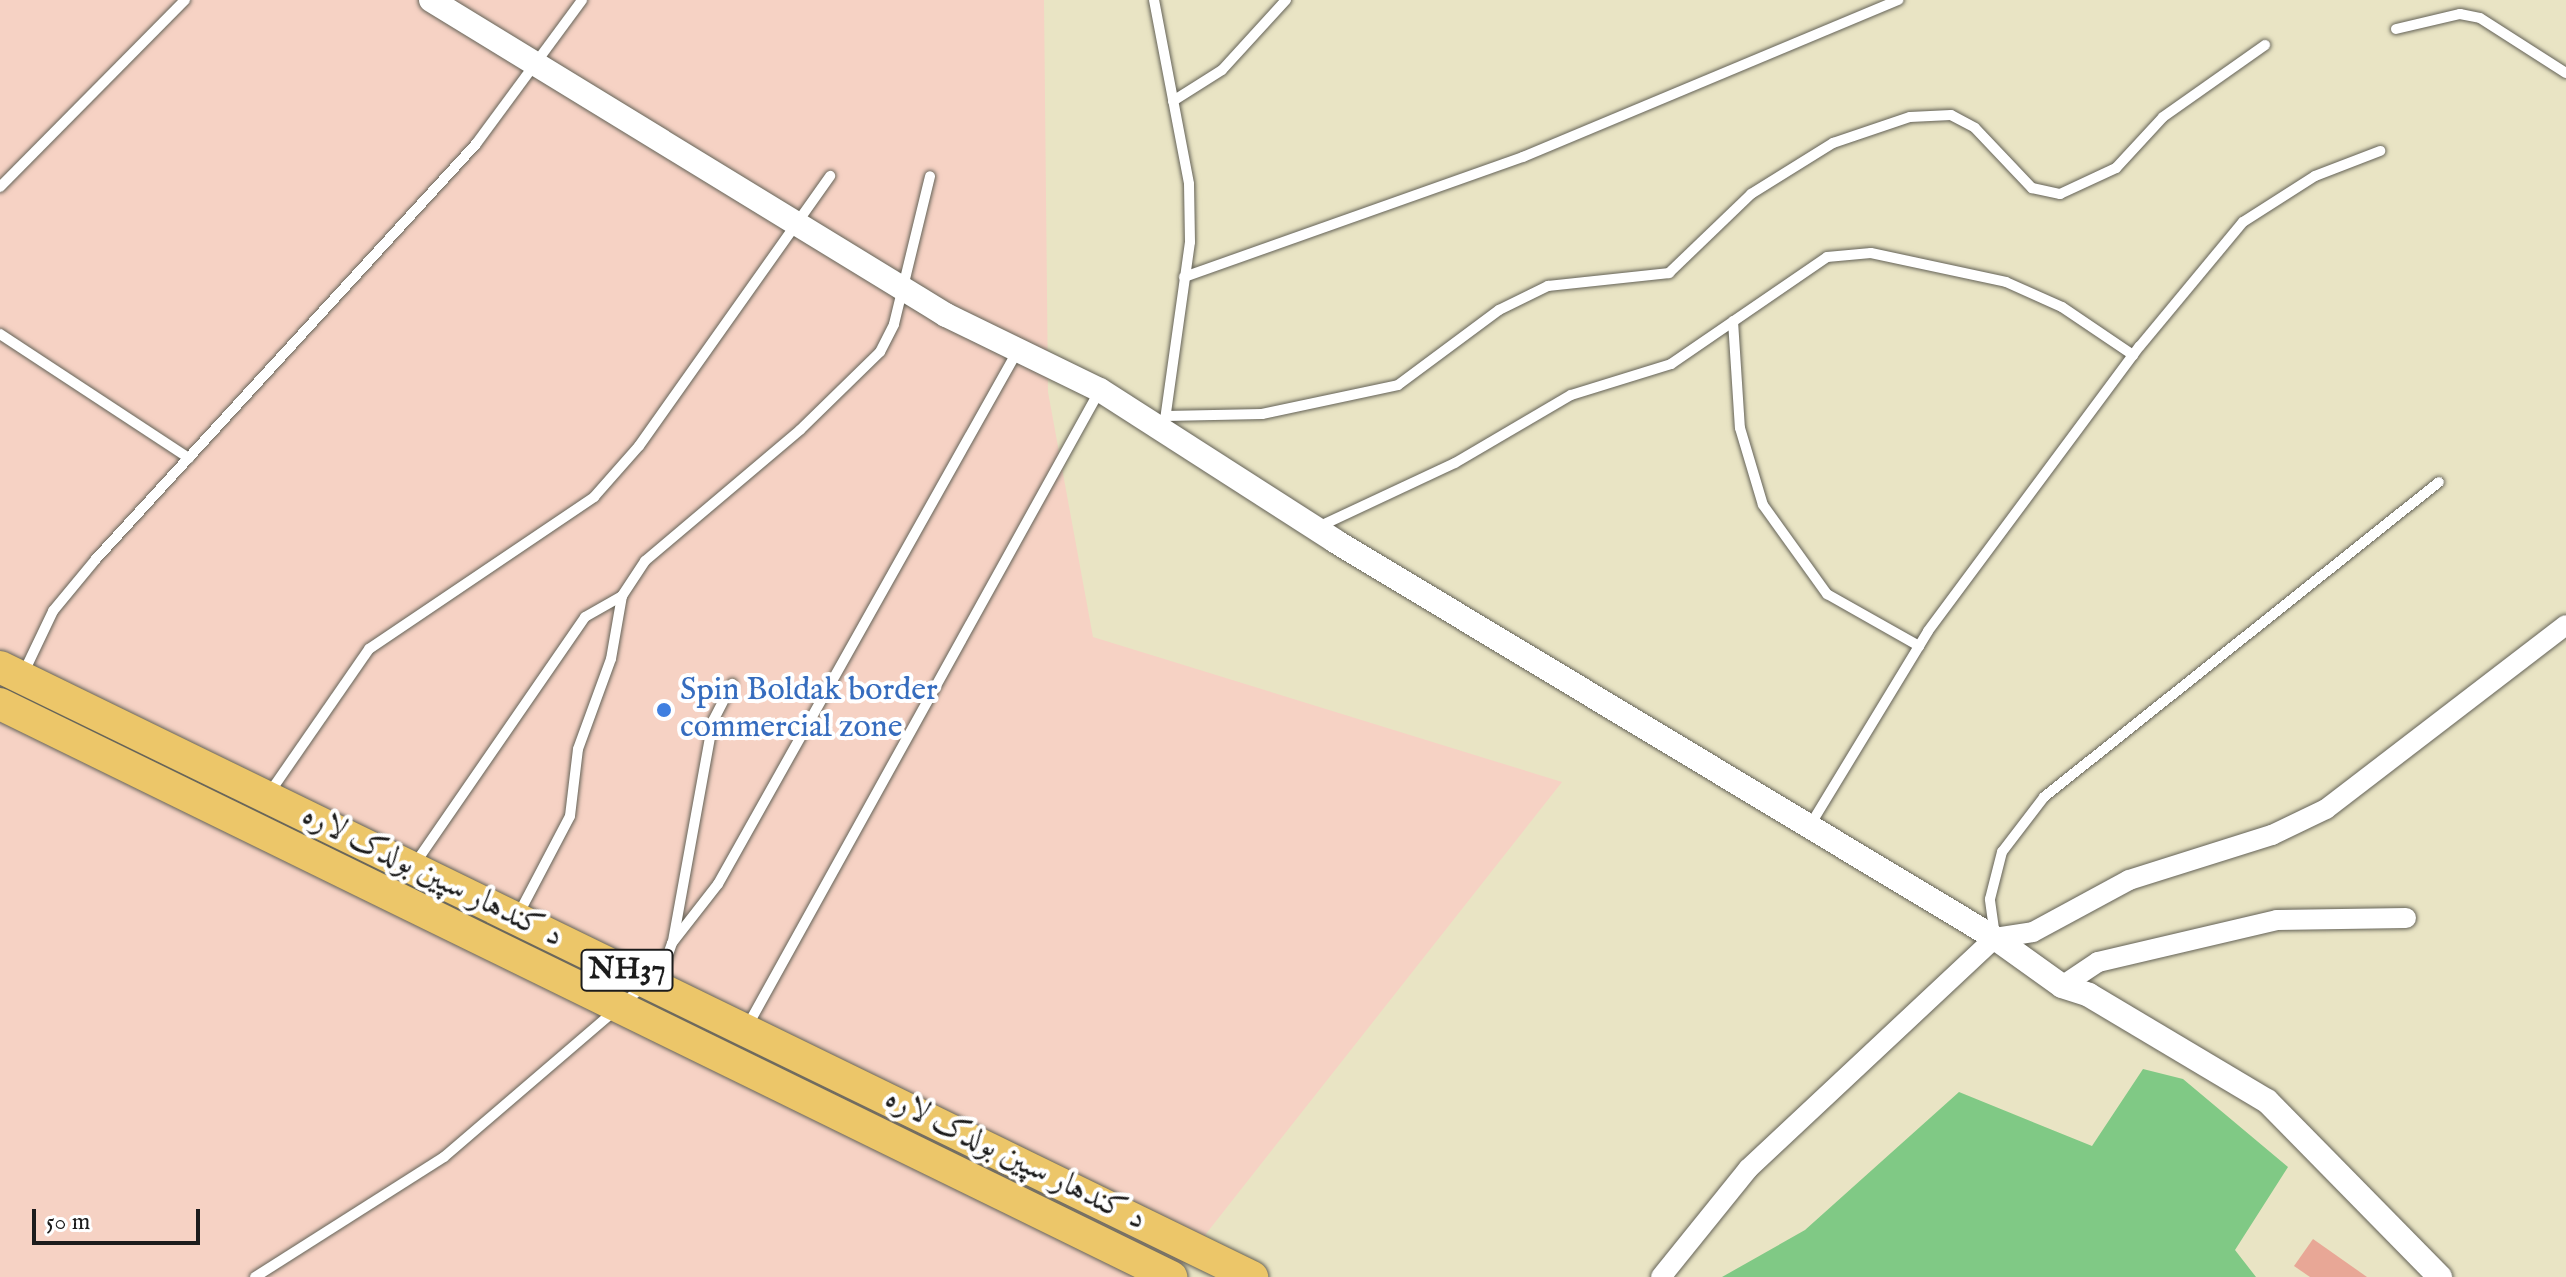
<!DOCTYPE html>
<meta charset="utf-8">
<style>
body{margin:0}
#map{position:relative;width:2566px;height:1277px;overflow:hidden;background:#e9e4c4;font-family:"IM FELL English",Amiri,serif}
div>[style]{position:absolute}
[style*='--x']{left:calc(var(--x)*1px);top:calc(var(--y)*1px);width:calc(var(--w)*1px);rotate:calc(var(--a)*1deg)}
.built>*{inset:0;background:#f6d2c4}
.green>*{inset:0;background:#80c985}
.building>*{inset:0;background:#e8a796}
.roads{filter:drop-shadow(0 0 2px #646257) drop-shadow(0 0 2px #646257)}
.service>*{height:10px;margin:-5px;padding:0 5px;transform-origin:5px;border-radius:5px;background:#fff}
.minor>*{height:20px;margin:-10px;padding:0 10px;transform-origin:10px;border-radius:10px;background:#fff}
.tertiary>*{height:24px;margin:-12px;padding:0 12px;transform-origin:12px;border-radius:12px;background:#fff}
.trunk>*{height:32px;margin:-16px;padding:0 16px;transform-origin:16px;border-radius:16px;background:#ecc669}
.dots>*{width:22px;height:22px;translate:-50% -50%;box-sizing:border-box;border:4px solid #fff;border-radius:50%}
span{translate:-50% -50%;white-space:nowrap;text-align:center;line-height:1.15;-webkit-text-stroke:8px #fff;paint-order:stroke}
.shield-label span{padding:2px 6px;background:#fff;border:2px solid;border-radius:6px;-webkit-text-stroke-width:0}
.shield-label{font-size:30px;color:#1c1c1c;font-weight:700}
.shop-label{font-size:32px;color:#366cbe}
.left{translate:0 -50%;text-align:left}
.street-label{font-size:32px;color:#1c1c1c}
.scale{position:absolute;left:32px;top:1209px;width:168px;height:36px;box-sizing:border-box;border:4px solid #1c1c1c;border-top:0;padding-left:10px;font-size:24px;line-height:28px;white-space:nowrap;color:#1c1c1c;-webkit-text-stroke:6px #fff;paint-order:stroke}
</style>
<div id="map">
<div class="built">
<i style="clip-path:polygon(0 0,1044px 0,1048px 392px,1093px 637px,1562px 782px,1172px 1277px,0 1277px)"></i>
</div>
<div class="green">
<i style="clip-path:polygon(2143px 1069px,2183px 1079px,2288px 1167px,2235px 1250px,2256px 1277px,1722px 1277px,1805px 1230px,1959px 1092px,2092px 1146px)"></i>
</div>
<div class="building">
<i style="clip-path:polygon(2313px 1239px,2367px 1277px,2310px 1277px,2294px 1266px)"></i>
</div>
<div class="roads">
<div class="service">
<i style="--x:1154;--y:0;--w:187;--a:79.2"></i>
<i style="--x:1189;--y:184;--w:58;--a:89"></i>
<i style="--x:1190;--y:242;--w:181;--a:98"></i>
<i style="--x:2396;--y:29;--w:66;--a:-13.2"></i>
<i style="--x:2460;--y:14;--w:20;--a:11"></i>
<i style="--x:2480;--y:18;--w:102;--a:32.6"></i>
<i style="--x:1173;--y:101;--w:58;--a:-32.3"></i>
<i style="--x:1222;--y:70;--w:95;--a:-47.6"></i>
<i style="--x:0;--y:187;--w:263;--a:-45.3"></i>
<i style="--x:1184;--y:277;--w:360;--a:-19.5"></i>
<i style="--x:1523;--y:157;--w:407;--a:-22.7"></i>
<i style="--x:1733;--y:321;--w:107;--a:86.3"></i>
<i style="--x:1740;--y:428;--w:80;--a:73.4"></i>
<i style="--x:1763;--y:505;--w:110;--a:54.3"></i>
<i style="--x:1827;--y:594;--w:106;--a:29.5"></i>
<i style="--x:0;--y:334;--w:226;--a:33.3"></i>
<i style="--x:1166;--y:416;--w:96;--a:-1.2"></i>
<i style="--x:1262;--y:414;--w:139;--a:-12"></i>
<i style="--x:1398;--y:385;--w:126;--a:-36.6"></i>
<i style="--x:1499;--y:310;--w:55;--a:-26.1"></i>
<i style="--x:1548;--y:286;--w:122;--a:-6.1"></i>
<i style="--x:1669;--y:273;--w:114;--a:-43.9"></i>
<i style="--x:1751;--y:194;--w:97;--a:-31.9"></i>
<i style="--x:1833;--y:143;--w:81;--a:-18.7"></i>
<i style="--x:1910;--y:117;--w:41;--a:-2.8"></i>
<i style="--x:1951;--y:115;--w:27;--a:28"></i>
<i style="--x:1975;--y:128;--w:83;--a:46.5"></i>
<i style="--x:2032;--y:188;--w:29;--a:12"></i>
<i style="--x:2060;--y:194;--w:62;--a:-24.9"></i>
<i style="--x:2116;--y:168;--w:69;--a:-47.3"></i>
<i style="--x:2163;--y:117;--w:125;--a:-35.2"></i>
<i style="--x:1316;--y:528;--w:153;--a:-25.1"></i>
<i style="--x:1455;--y:463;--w:134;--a:-30.4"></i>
<i style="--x:1571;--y:395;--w:105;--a:-17.2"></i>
<i style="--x:1671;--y:364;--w:189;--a:-34.4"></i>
<i style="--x:1827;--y:257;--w:44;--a:-5.2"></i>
<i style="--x:1871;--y:253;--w:138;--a:12.1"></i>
<i style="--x:2006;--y:282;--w:61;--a:24.1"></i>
<i style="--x:2062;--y:307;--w:86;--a:34.1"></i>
<i style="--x:23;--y:674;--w:70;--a:-64.5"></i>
<i style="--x:53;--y:611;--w:67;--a:-50.4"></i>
<i style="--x:96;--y:559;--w:563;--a:-47.52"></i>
<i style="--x:476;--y:144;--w:179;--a:-53.6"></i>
<i style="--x:270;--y:792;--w:174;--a:-55.3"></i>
<i style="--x:369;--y:649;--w:272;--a:-34"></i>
<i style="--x:594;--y:497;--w:68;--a:-48.6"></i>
<i style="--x:639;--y:446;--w:331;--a:-54.7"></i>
<i style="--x:1809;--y:827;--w:229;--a:-58.7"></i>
<i style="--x:1928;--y:631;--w:355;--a:-53.4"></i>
<i style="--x:2140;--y:346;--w:161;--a:-50.3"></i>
<i style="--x:2243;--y:222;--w:85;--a:-32.6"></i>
<i style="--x:2315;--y:176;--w:70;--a:-21"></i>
<i style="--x:414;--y:865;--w:301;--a:-55.4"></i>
<i style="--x:585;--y:617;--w:43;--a:-29.6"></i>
<i style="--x:517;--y:917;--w:114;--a:-62.3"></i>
<i style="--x:570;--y:816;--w:67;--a:-83.2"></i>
<i style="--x:578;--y:749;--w:96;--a:-69.9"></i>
<i style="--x:611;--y:659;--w:64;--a:-80.1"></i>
<i style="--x:622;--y:596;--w:42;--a:-56.7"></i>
<i style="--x:645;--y:561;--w:203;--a:-40.2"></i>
<i style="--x:800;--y:430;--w:112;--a:-44.3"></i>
<i style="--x:880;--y:352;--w:31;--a:-63"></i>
<i style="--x:894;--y:324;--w:152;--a:-76.3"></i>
<i style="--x:1995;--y:936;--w:37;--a:-98"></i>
<i style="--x:1990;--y:899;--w:49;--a:-75.7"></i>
<i style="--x:2002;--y:852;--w:69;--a:-52.6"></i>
<i style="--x:2044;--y:797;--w:505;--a:-38.57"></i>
<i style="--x:673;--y:941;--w:224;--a:-79.7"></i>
<i style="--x:713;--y:721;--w:42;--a:-62.8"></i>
<i style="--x:658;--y:983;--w:42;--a:-70.7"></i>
<i style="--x:672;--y:943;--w:75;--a:-52.1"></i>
<i style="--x:718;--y:884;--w:612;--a:-60.67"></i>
<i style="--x:748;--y:1025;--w:726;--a:-61"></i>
<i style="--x:255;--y:1277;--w:224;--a:-32.4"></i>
<i style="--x:444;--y:1157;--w:265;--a:-40.6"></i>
</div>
<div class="minor">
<i style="--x:2062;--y:986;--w:43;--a:-33.7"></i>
<i style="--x:2098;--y:962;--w:184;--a:-13.2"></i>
<i style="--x:2277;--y:920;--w:129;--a:-0.9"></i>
<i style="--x:1661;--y:1277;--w:139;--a:-51.1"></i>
<i style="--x:1748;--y:1169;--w:338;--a:-43.1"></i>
<i style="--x:1995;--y:938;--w:38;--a:-9"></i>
<i style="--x:2033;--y:932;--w:109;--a:-28.4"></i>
<i style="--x:2129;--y:880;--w:150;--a:-17.5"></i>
<i style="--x:2272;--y:835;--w:60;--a:-25.7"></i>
<i style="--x:2326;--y:809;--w:302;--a:-37.5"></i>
</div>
<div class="tertiary">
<i style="--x:431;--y:0;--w:604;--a:31.45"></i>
<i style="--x:946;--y:315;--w:171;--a:26"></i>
<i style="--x:1100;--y:390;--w:279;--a:32.7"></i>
<i style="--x:1335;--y:541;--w:770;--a:31.03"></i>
<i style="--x:1995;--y:938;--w:82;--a:35.6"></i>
<i style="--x:2062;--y:986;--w:28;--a:18"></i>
<i style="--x:2089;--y:995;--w:207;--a:30.8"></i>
<i style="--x:2267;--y:1101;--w:247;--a:45.5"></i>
</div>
<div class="trunk">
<i style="--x:0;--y:667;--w:1393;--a:25.98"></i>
<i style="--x:0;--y:704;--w:1304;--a:26.07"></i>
</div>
</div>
<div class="dots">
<i style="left:664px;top:710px;background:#3f7fe0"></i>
</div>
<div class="shield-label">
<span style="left:627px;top:970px">NH37</span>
</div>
<div class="shop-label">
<span class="left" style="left:680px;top:710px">Spin Boldak border<br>commercial zone</span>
</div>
<div class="street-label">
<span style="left:432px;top:877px;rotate:26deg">د کندهار سپین بولدک لاره</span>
<span style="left:1015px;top:1160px;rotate:26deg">د کندهار سپین بولدک لاره</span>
</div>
<div class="scale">50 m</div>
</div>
